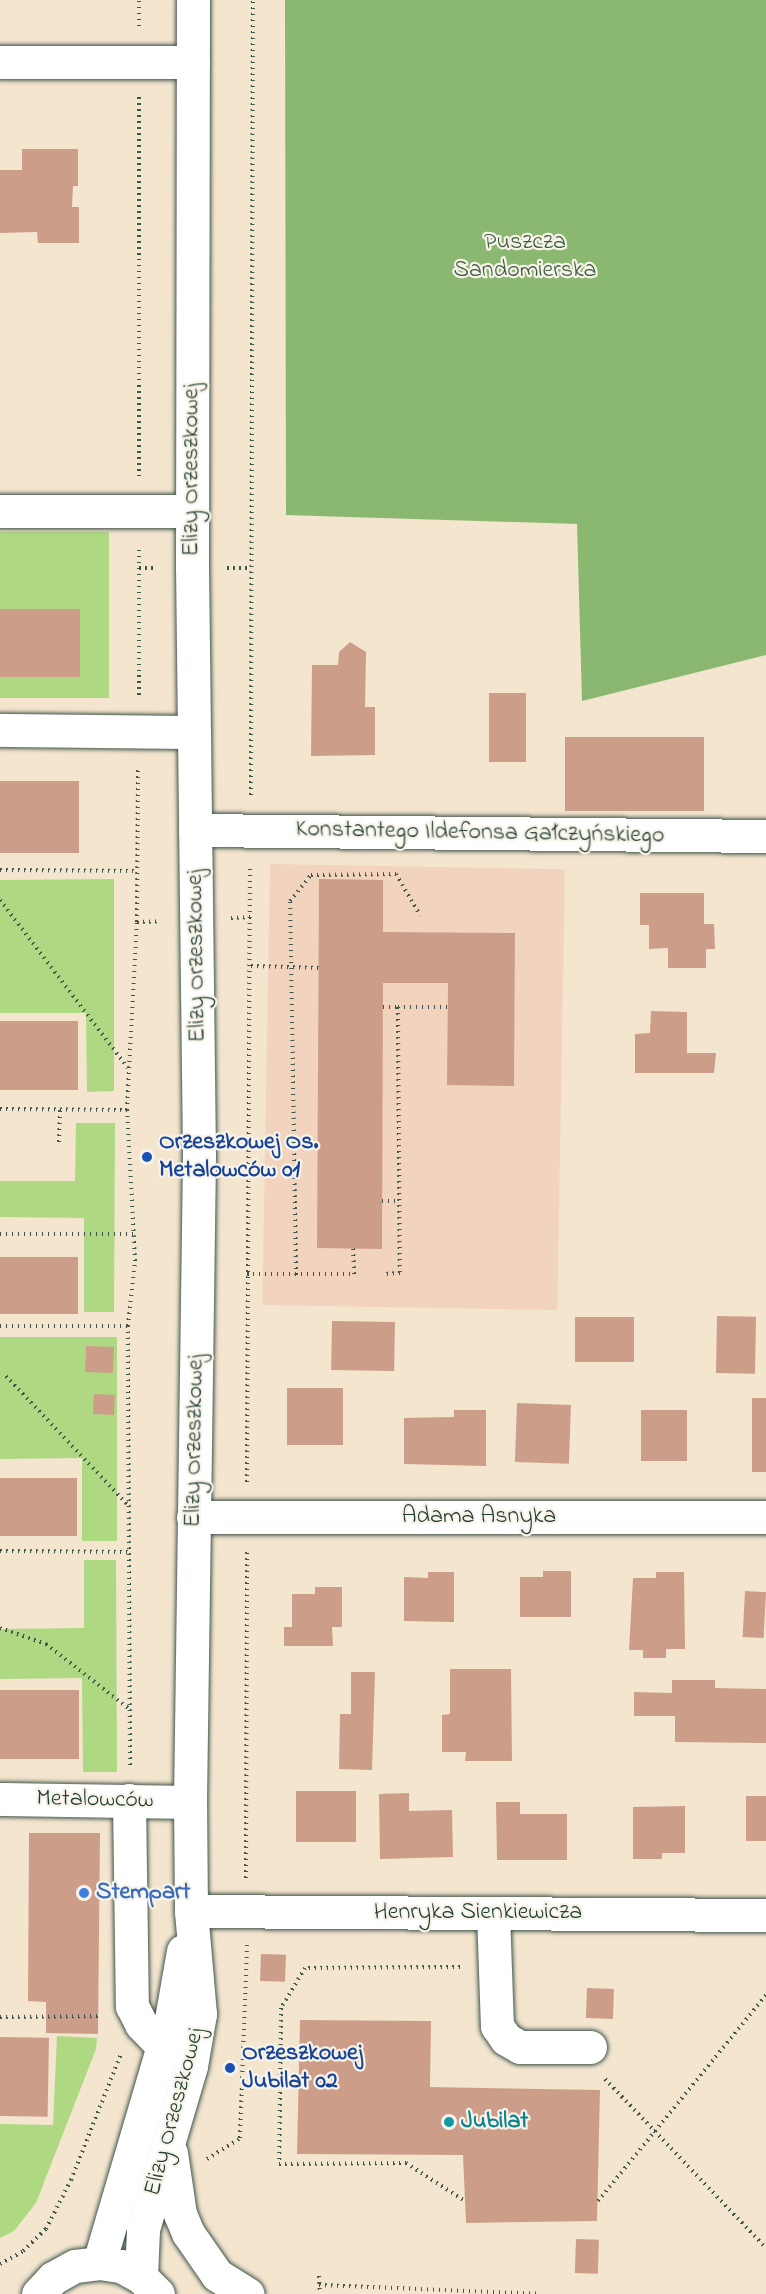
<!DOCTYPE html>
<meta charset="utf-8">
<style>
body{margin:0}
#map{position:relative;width:766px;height:2294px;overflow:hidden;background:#f4e5cf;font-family:"Indie Flower",sans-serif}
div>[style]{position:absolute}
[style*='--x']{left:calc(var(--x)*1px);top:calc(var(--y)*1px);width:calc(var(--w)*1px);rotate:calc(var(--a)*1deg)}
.built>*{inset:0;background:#f2d4be;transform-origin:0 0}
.green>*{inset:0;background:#afd883;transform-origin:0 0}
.forest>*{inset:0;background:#8bb871}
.building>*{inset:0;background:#cc9e89;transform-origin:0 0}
.path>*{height:4px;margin-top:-2px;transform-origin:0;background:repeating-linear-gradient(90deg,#3f564b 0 1.5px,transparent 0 6px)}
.roads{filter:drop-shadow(0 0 2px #3f564b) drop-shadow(0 0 2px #3f564b)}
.minor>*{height:33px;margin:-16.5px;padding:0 16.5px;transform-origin:16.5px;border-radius:16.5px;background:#fff}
.dots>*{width:16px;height:16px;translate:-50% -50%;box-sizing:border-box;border:3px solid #f7f3e8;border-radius:50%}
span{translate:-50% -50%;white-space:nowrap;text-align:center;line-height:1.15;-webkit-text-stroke:4.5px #f7f3e8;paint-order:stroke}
.park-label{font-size:24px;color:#3c5c44}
.street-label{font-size:24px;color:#1f3d34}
.transit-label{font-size:24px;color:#164399;font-weight:700}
.left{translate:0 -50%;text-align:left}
.shop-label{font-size:24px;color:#366cbe;font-weight:700}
.culture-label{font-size:24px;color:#0d838f;font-weight:700}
</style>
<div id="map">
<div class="built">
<i style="left:270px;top:864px;width:295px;height:441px;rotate:1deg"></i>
</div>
<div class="green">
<i style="left:0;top:532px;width:109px;height:166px"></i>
<i style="clip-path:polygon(114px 879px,114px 1091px,87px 1092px,86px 1013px,0 1013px,0 880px)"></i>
<i style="clip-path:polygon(76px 1123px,115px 1123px,114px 1312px,84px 1312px,84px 1218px,0 1217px,0 1181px,75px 1181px)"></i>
<i style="clip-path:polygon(0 1337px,117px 1337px,117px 1541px,82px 1541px,82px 1458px,0 1459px)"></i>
<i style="clip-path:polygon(84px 1560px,116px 1560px,117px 1772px,83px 1772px,82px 1678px,0 1679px,0 1629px,84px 1628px)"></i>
<i style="clip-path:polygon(57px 2036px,97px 2038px,96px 2049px,36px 2203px,14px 2231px,0 2238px,0 2124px,53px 2125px)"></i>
</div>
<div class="forest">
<i style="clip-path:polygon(285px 0,766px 0,766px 655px,582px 701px,577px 524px,286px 515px)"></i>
</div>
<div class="building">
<i style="clip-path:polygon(22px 149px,78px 149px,78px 186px,73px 186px,72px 207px,79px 207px,79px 243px,38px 243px,37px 232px,0 233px,0 170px,22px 170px)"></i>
<i style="left:0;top:609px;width:80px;height:68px"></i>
<i style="clip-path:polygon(350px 642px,366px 652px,365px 707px,375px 707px,375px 755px,311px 756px,312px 665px,338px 665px,339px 652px)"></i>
<i style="left:489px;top:693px;width:37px;height:69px"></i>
<i style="left:565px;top:737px;width:139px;height:74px"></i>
<i style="left:0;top:781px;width:79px;height:72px"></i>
<i style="clip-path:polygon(319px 879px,383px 880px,383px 932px,515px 933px,514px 1086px,447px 1085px,448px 983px,383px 983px,382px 1249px,317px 1248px)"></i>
<i style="clip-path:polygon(640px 893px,704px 893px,704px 924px,714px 924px,715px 949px,706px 949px,706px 968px,668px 968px,668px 948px,649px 949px,649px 925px,640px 925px)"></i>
<i style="clip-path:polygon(651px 1011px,687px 1012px,687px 1053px,716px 1053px,714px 1073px,635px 1073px,635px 1034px,650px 1033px)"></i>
<i style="left:0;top:1021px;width:78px;height:69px"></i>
<i style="left:0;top:1257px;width:78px;height:57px"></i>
<i style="left:717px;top:1316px;width:39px;height:57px;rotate:1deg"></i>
<i style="left:575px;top:1317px;width:59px;height:45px"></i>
<i style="left:332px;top:1321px;width:63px;height:49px;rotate:1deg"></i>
<i style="left:86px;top:1346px;width:28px;height:26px;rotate:2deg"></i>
<i style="left:287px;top:1388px;width:56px;height:57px"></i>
<i style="left:94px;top:1394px;width:21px;height:20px;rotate:3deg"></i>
<i style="left:752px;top:1398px;width:14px;height:74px"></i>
<i style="left:517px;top:1403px;width:54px;height:59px;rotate:2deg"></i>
<i style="clip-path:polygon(454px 1410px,486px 1410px,486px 1466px,404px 1464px,404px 1418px,454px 1417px)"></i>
<i style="left:641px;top:1410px;width:46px;height:51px"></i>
<i style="left:0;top:1478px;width:77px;height:58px"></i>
<i style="clip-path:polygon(543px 1571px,571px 1571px,571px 1617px,520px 1617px,520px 1577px,543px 1577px)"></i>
<i style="clip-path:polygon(428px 1572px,454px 1572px,454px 1622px,404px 1621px,404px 1577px,428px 1578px)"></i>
<i style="clip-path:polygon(656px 1572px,684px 1572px,685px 1649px,666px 1649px,666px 1658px,643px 1658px,643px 1650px,629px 1650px,633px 1578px,656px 1578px)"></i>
<i style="clip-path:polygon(315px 1587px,342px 1587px,342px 1627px,332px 1627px,333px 1646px,284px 1646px,284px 1627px,292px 1627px,292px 1594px,315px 1594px)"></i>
<i style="left:745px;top:1591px;width:21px;height:46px;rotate:3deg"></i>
<i style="clip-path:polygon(450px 1669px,511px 1669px,512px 1761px,465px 1761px,466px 1752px,442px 1752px,442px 1715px,450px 1714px)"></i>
<i style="clip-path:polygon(351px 1672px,375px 1672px,372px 1770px,339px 1769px,340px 1714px,351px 1714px)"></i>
<i style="clip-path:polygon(672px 1680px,715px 1680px,715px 1688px,766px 1689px,766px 1743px,675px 1742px,675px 1716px,634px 1716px,634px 1692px,672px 1693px)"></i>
<i style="left:0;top:1690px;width:79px;height:69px"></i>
<i style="left:296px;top:1791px;width:60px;height:51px"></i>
<i style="clip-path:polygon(409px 1793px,409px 1811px,452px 1810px,453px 1857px,380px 1859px,379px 1794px)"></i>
<i style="left:746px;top:1796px;width:20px;height:45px"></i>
<i style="clip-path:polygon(496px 1802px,520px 1802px,520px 1814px,567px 1814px,567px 1860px,497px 1860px)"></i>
<i style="clip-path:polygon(685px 1806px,685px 1853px,662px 1853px,662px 1859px,633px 1859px,633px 1807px)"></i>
<i style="clip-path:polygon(29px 1833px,100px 1833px,98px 2034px,46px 2033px,46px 2002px,28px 2001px)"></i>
<i style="left:261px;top:1954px;width:25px;height:27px;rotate:2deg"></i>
<i style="left:587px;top:1988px;width:27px;height:30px;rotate:2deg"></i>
<i style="clip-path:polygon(300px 2020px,431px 2021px,430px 2087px,600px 2090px,597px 2221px,466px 2223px,463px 2155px,297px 2154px)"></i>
<i style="left:0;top:2037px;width:49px;height:79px;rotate:1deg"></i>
<i style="left:576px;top:2239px;width:23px;height:34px;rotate:2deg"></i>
</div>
<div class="path">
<i style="--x:139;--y:26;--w:26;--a:-90"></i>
<i style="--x:139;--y:97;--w:379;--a:90"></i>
<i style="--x:139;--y:568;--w:18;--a:0"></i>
<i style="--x:227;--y:568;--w:24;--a:0"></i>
<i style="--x:139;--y:695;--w:148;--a:-90"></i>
<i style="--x:251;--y:795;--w:795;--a:-89.86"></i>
<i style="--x:0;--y:870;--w:138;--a:0.4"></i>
<i style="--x:0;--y:900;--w:211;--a:52.7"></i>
<i style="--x:231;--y:918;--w:20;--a:-3"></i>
<i style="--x:137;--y:922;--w:24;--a:-2"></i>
<i style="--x:251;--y:966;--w:68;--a:1.7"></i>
<i style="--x:383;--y:1007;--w:15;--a:0"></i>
<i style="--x:398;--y:1007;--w:266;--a:89.6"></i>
<i style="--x:400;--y:1273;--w:16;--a:176"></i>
<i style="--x:398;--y:1007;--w:50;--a:0"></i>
<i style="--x:0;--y:1109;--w:127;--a:0.5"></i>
<i style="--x:59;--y:1142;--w:32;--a:-88"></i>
<i style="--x:382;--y:1201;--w:17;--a:0"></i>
<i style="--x:0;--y:1234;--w:134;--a:0"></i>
<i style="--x:247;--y:1274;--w:107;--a:0"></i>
<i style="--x:354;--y:1274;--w:26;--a:-92"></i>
<i style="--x:296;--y:1275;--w:374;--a:-90.9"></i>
<i style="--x:290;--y:901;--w:33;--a:-51"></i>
<i style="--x:311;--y:875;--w:85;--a:-0.7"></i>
<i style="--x:396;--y:874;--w:48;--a:59.7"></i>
<i style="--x:0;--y:1326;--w:128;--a:0"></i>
<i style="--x:6;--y:1376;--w:180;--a:46.6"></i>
<i style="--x:247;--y:1482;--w:617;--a:-89.72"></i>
<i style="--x:0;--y:1551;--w:130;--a:0.4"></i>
<i style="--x:0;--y:1628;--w:49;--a:19.2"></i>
<i style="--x:46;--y:1644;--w:104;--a:38"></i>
<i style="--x:130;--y:1765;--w:439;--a:-90.3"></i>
<i style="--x:128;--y:1326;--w:65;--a:-83.9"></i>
<i style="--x:135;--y:1261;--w:151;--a:-93"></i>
<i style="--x:127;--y:1110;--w:188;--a:-87"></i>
<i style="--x:137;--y:922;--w:156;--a:-89.6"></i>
<i style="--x:246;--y:1878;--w:326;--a:-89.8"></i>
<i style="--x:460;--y:1967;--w:155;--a:179.6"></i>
<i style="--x:305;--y:1968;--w:47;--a:121"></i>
<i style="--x:281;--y:2008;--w:156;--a:90.7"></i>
<i style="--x:279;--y:2164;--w:127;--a:-0.5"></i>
<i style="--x:406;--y:2163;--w:70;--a:32.8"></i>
<i style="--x:0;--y:2017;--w:98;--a:-0.6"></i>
<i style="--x:605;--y:2079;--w:233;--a:46.4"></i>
<i style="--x:207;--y:2159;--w:39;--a:-32"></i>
<i style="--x:240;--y:2138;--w:193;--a:-87.9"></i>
<i style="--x:598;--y:2201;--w:266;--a:-50.8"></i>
<i style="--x:0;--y:2264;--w:26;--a:-29"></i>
<i style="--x:23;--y:2251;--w:32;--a:-44"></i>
<i style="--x:46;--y:2229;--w:55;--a:-63"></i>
<i style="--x:71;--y:2180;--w:136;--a:-68.4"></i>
<i style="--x:319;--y:2276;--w:17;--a:87"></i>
<i style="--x:319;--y:2285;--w:220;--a:2.3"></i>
</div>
<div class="roads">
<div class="minor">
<i style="--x:0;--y:62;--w:193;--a:0"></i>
<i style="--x:0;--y:511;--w:192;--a:0"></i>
<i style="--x:0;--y:730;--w:193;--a:0.6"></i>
<i style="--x:195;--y:830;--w:571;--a:0.6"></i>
<i style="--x:193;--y:1517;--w:573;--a:0"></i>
<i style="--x:0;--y:1799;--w:190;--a:0.9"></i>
<i style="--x:129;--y:1800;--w:206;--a:89.2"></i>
<i style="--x:132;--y:2006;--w:20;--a:63"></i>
<i style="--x:141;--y:2024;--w:30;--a:46"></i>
<i style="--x:191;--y:1911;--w:575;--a:0.4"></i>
<i style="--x:493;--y:1913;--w:113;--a:88"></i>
<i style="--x:497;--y:2026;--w:16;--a:55"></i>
<i style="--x:506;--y:2039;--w:16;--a:30"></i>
<i style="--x:520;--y:2047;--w:70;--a:0"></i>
<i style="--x:171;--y:2153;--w:62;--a:81.6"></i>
<i style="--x:180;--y:2214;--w:21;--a:67"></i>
<i style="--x:188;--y:2233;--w:51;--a:55.4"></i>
<i style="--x:217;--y:2275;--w:36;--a:32"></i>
<i style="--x:99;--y:2263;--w:254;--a:-73.6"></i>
<i style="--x:171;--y:2019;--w:69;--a:-80"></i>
<i style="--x:141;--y:2277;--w:48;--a:-87.6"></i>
<i style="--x:143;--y:2229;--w:170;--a:-73.6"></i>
<i style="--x:191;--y:2066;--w:53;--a:-80.2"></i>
<i style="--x:200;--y:2014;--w:103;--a:-95"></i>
<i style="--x:191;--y:1911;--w:109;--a:-90.5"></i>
<i style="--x:190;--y:1802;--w:647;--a:-89.2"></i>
<i style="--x:199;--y:1155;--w:587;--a:-90.68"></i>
<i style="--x:192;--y:568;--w:568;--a:-89.9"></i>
<i style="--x:38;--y:2294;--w:22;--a:-47"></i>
<i style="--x:53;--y:2278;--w:25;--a:-29"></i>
<i style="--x:75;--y:2266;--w:24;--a:-7"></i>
<i style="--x:99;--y:2263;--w:22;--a:8"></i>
<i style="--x:121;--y:2266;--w:23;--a:29"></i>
<i style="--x:141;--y:2277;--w:24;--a:45"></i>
</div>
</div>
<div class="dots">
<i style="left:147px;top:1157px;background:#1a4fb4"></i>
<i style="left:84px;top:1893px;background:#3f7fe0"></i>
<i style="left:230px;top:2068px;background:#1a4fb4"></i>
<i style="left:449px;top:2122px;background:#0f9aa8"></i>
</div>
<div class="park-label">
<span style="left:525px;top:257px">Puszcza<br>Sandomierska</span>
</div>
<div class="street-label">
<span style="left:192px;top:470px;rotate:-90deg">Elizy Orzeszkowej</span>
<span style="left:480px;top:833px;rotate:1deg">Konstantego Ildefonsa Gałczyńskiego</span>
<span style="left:197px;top:956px;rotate:-91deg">Elizy Orzeszkowej</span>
<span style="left:195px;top:1441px;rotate:-89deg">Elizy Orzeszkowej</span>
<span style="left:479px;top:1517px">Adama Asnyka</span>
<span style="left:95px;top:1800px;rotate:1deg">Metalowców</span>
<span style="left:478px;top:1913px">Henryka Sienkiewicza</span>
<span style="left:175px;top:2112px;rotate:-75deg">Elizy Orzeszkowej</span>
</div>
<div class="transit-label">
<span class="left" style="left:159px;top:1157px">Orzeszkowej Os.<br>Metalowców 01</span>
<span class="left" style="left:242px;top:2068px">Orzeszkowej<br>Jubilat 02</span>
</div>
<div class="shop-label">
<span class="left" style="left:96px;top:1893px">Stempart</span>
</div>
<div class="culture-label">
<span class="left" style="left:461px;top:2122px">Jubilat</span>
</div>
</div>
